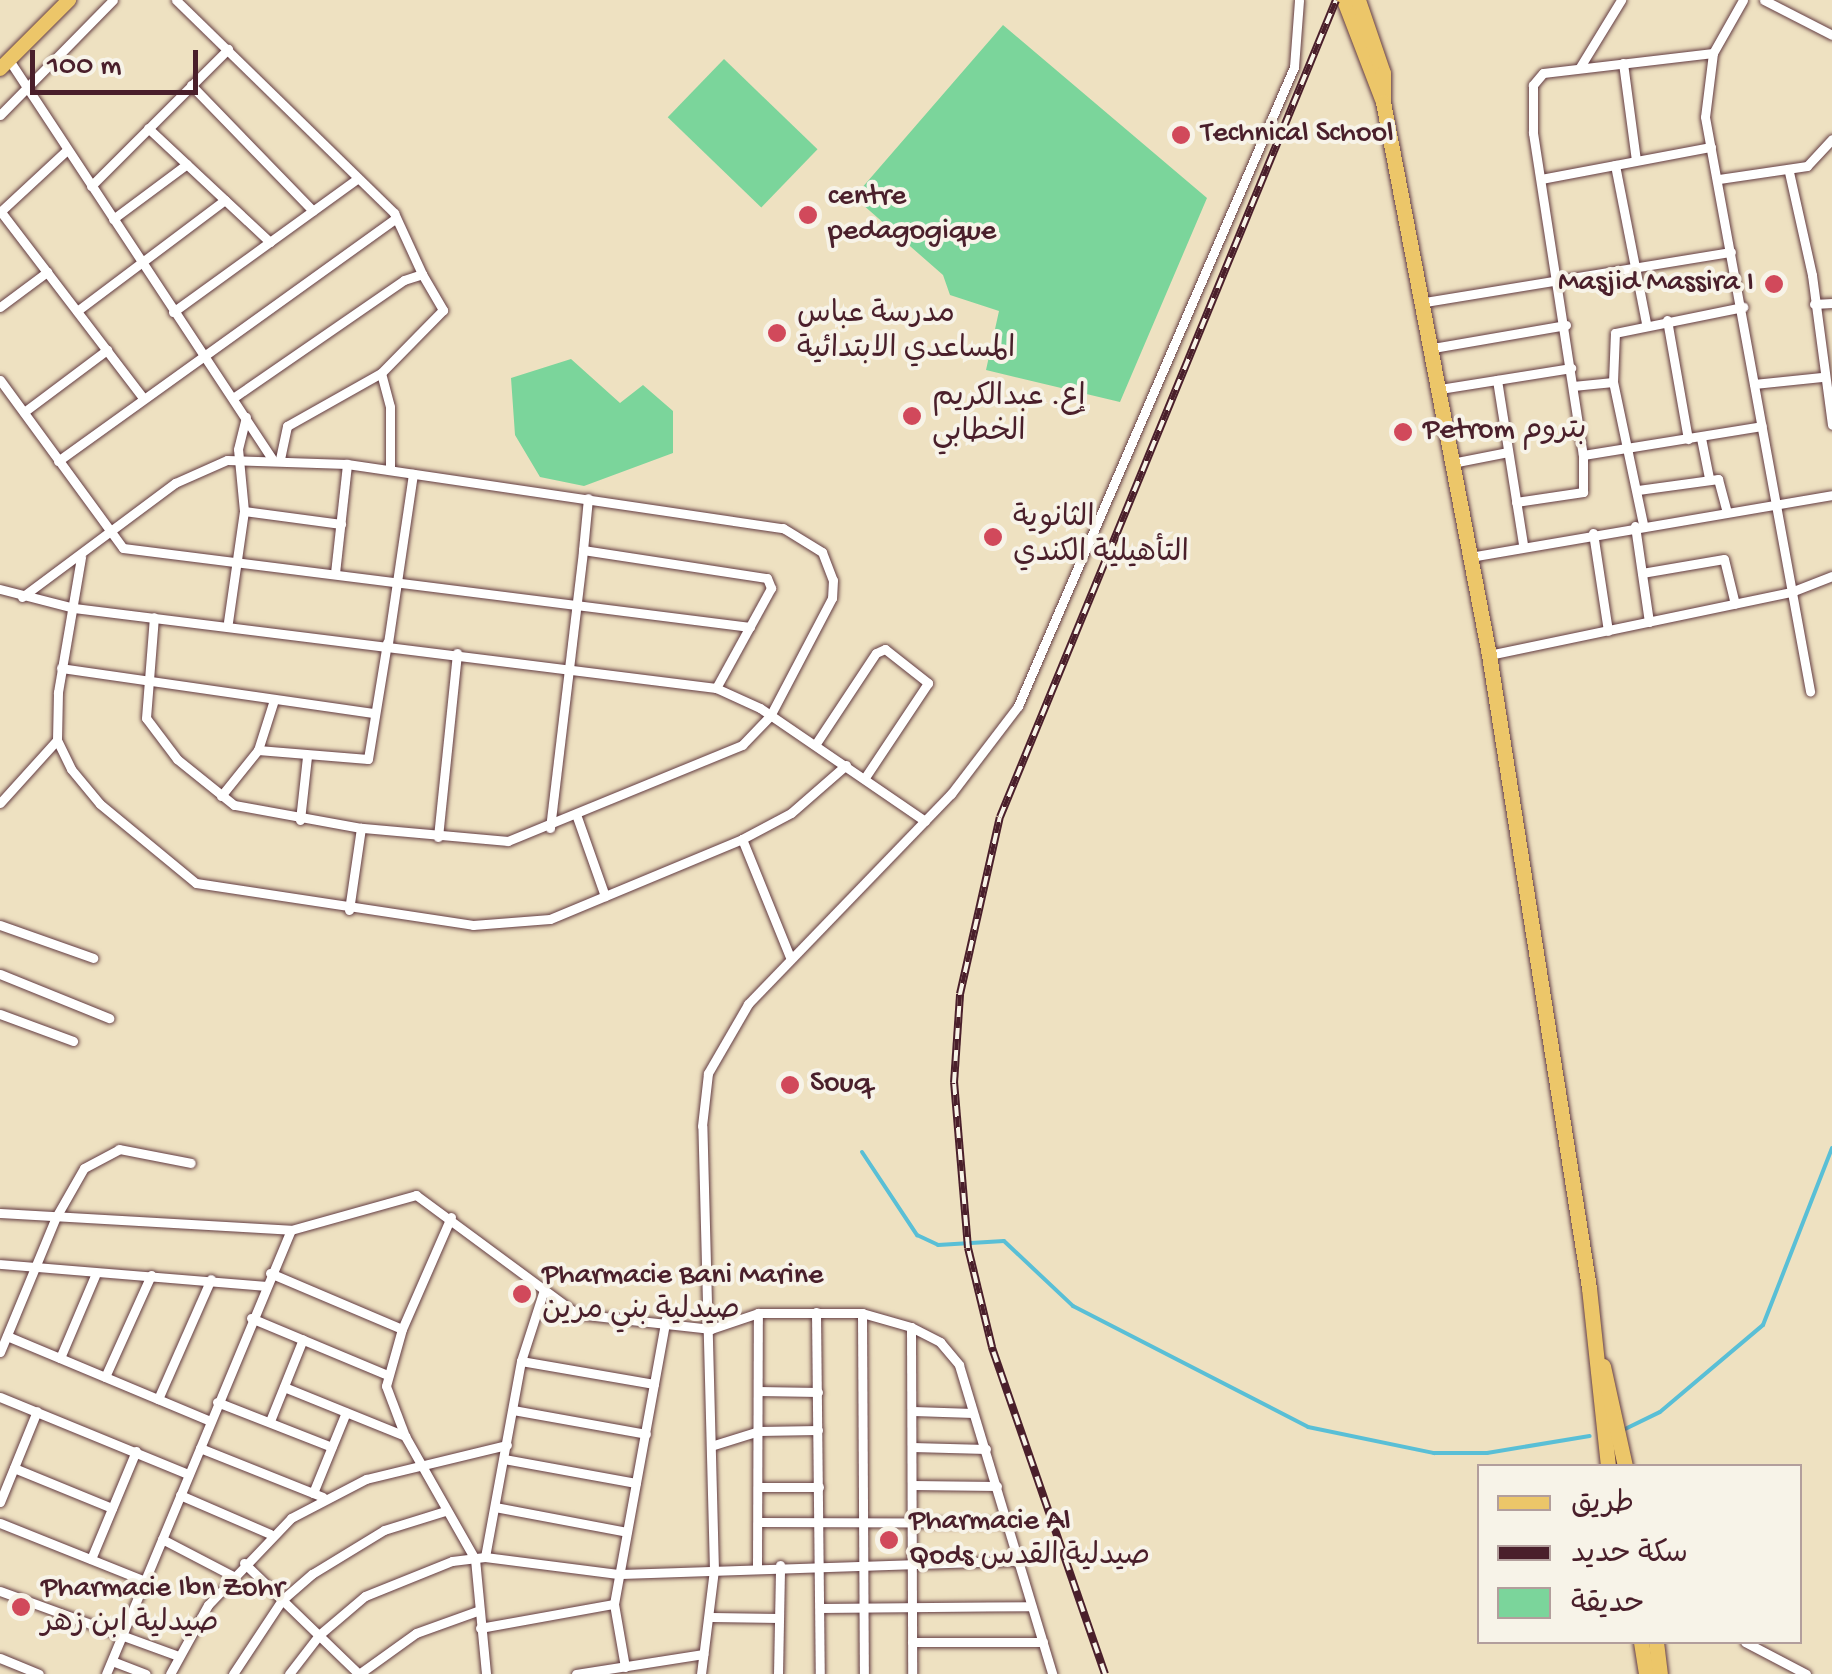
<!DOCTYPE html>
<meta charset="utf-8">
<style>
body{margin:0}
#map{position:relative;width:1832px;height:1674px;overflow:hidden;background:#eee1c1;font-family:"Gochi Hand","Playpen Sans Arabic",sans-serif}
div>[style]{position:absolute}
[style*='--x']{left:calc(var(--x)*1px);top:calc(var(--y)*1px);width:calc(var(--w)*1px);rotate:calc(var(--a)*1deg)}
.green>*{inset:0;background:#7bd59b;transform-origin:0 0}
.stream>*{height:4px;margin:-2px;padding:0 2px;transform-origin:2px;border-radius:2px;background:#59bfd6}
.roads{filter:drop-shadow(0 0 2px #633c42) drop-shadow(0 0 2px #633c42)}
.minor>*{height:9px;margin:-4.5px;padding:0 4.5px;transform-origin:4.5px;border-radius:4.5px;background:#fff}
.primary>*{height:14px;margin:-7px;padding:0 7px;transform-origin:7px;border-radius:7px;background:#ecc669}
.trunk>*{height:15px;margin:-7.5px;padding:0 7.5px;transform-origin:7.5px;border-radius:7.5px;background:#ecc669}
.rail>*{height:8px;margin-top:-4px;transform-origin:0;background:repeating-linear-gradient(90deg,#f7f3e8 0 11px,#4a1f2b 0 22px);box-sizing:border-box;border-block:2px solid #4a1f2b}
.dots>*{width:28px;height:28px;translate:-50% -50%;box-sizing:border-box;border:5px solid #f7f3e8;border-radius:50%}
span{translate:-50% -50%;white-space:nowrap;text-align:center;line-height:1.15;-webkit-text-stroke:8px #f7f3e8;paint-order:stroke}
.poi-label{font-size:30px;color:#4a1f2b}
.left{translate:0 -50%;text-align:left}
.right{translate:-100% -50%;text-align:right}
.legend{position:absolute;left:1477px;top:1464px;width:325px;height:180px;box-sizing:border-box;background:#f7f3e8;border:2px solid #b29e9c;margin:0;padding:12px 18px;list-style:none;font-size:30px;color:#4a1f2b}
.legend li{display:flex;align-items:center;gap:20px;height:50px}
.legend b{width:50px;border:2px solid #b29e9c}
.scale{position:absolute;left:30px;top:50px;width:168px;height:45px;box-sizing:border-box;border:5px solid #4a1f2b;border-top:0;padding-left:12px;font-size:30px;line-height:35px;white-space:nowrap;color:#4a1f2b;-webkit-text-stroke:8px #f7f3e8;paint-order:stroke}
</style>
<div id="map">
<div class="green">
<i style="clip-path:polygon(1003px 25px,1207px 198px,1120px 402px,986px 370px,999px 311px,950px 295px,943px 275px,854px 197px)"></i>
<i style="left:724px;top:59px;width:130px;height:81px;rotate:44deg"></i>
<i style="clip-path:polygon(571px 359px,620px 403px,643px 385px,673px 411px,673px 453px,584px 486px,540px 477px,515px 435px,511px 378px)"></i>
</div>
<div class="stream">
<i style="--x:862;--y:1152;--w:100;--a:56.5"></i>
<i style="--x:917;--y:1235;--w:23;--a:25"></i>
<i style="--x:938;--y:1245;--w:66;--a:-3.5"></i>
<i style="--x:1004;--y:1241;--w:95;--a:43.3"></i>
<i style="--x:1073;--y:1306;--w:264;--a:27.2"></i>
<i style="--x:1308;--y:1427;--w:129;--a:11.7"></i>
<i style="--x:1434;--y:1453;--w:53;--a:0"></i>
<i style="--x:1487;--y:1453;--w:104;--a:-9.4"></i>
<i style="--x:1621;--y:1431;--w:43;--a:-26"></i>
<i style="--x:1660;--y:1412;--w:135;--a:-40.2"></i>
<i style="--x:1763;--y:1325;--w:190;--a:-68.7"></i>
</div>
<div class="roads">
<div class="minor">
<i style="--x:176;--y:0;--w:305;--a:44.3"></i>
<i style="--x:394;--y:213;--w:67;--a:65.3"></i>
<i style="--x:1743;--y:0;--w:61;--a:119.5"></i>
<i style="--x:1713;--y:53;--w:64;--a:97.1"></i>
<i style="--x:1705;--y:117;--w:584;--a:79.63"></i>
<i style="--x:1764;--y:0;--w:76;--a:27.2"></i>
<i style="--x:1713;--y:53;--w:171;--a:173.3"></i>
<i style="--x:1543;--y:73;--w:16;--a:130"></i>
<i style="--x:1533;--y:85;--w:48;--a:90"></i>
<i style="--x:1533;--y:133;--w:326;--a:81.2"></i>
<i style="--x:1583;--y:455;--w:181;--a:-9.2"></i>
<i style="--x:9;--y:60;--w:478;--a:56.6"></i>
<i style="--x:1623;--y:63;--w:98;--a:82.4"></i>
<i style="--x:1580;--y:67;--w:79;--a:-58.5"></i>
<i style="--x:191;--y:85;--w:175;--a:45.9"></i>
<i style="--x:0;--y:115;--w:161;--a:-45.5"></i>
<i style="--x:148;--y:128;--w:167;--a:43.1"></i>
<i style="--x:1615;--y:165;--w:161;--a:78.9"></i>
<i style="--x:1789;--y:172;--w:106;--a:77.4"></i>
<i style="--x:1812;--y:275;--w:151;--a:82.4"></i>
<i style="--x:1541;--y:179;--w:173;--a:-10.7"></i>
<i style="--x:1719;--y:179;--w:89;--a:-8.4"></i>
<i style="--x:1807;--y:166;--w:37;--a:-47"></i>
<i style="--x:91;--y:186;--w:194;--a:-45"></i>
<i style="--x:0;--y:212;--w:91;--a:-42.8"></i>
<i style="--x:1;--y:212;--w:234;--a:52.6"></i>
<i style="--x:113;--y:219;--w:92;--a:-36.6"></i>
<i style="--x:1425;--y:302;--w:310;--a:-9.3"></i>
<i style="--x:1814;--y:304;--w:18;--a:-3"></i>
<i style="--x:0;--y:307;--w:59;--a:-36.7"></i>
<i style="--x:77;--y:311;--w:185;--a:-36.9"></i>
<i style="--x:173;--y:312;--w:228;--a:-35.9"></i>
<i style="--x:1667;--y:320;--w:121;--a:80"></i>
<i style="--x:1433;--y:348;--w:135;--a:-9.8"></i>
<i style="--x:0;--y:380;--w:208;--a:53.8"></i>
<i style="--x:123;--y:548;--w:632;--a:7.18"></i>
<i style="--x:1497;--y:380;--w:167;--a:81"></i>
<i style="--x:1754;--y:384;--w:68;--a:-5.9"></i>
<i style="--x:1573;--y:386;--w:40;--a:-5.7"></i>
<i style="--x:1440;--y:389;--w:133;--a:-9.1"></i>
<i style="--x:233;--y:398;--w:208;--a:-34.6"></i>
<i style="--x:404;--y:280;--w:19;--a:-18"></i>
<i style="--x:422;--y:274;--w:42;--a:59.7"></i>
<i style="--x:443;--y:310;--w:88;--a:134.5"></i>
<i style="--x:381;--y:373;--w:35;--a:75"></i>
<i style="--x:390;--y:407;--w:63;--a:90"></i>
<i style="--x:24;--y:412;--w:104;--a:-36.8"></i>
<i style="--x:1701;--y:438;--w:41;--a:78.7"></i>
<i style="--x:280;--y:459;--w:34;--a:-78"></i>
<i style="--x:287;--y:426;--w:108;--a:-29.4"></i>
<i style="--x:58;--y:461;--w:416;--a:-35.7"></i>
<i style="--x:1452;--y:463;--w:57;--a:-11.1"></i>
<i style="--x:1638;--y:490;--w:81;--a:-7.8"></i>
<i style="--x:1718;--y:479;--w:34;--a:75"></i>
<i style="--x:1516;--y:502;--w:68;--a:-8.5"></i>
<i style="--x:1583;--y:492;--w:37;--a:-90"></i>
<i style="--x:244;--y:511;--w:98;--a:7.6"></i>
<i style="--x:1643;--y:524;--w:145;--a:-101.9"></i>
<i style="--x:1613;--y:382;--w:49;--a:-87.7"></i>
<i style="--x:1615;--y:333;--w:131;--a:-11.5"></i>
<i style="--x:1635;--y:526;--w:97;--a:81.7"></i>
<i style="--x:1593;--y:533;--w:99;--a:81.3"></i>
<i style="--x:583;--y:550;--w:52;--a:-84.5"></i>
<i style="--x:1470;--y:557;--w:367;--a:-9.7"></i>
<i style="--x:335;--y:573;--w:110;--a:-83.7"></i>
<i style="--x:1642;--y:573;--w:83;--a:-9.7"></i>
<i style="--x:1724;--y:559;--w:46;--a:76.3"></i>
<i style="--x:0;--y:589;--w:76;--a:14.4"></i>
<i style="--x:74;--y:608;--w:647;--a:7.1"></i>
<i style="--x:716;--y:688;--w:48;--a:24.4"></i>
<i style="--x:760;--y:708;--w:200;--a:34.4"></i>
<i style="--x:22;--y:597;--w:191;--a:-36.7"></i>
<i style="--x:175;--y:483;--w:57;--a:-23.9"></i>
<i style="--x:227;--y:460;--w:120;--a:1.9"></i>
<i style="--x:347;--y:464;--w:441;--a:8.4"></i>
<i style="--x:783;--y:528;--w:46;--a:31.6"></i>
<i style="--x:822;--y:552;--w:30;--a:69"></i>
<i style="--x:833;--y:580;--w:18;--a:93"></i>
<i style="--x:832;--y:598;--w:133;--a:117.7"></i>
<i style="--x:770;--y:716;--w:40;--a:134"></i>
<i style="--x:742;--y:745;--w:253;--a:157.7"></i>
<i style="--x:508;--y:841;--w:148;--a:-174.9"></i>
<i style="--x:361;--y:828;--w:129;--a:-169.7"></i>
<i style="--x:234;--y:805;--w:73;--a:-141.1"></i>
<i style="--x:177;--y:759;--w:51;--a:-127.1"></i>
<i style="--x:146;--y:718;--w:101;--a:-85.5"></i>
<i style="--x:228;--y:622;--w:112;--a:-81.8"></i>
<i style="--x:244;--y:511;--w:62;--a:-95.5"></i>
<i style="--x:238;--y:449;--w:33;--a:-76"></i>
<i style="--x:388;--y:643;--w:171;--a:-81.6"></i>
<i style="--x:1489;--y:655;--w:309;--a:-11.8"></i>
<i style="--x:1791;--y:592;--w:44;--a:-21.3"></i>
<i style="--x:61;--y:668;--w:316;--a:8.2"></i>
<i style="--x:57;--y:740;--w:32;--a:64"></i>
<i style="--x:71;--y:769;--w:45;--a:50.4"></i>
<i style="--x:100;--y:804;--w:124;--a:39.5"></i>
<i style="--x:196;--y:883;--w:280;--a:8.6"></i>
<i style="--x:473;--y:925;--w:77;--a:-4.5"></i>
<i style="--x:550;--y:919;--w:208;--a:-22.6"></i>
<i style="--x:742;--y:839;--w:55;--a:-28"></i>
<i style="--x:791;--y:813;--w:73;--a:-41.1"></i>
<i style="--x:815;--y:745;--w:110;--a:-56.5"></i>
<i style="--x:876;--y:653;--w:10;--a:-24"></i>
<i style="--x:885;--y:649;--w:55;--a:38.3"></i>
<i style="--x:928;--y:683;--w:115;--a:123.7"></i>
<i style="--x:258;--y:750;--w:110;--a:4.7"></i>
<i style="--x:368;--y:759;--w:118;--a:-80.7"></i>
<i style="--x:221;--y:796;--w:59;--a:-51.2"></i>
<i style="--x:258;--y:750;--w:52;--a:-72.3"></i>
<i style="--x:0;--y:803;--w:85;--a:-47.9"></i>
<i style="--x:57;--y:740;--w:48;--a:-88.8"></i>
<i style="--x:58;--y:692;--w:137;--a:-80.3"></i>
<i style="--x:577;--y:817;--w:84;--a:70.5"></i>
<i style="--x:300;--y:820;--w:63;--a:-83.7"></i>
<i style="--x:550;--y:828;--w:280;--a:-83.2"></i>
<i style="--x:583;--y:550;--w:186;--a:8.7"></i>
<i style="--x:767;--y:578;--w:11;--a:68"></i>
<i style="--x:771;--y:588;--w:114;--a:118.8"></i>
<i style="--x:438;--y:837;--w:185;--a:-84.1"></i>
<i style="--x:742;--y:839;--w:127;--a:67.9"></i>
<i style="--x:349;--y:910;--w:83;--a:-81.7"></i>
<i style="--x:0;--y:925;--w:99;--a:19.5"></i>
<i style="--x:0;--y:974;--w:118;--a:22"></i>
<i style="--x:0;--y:1014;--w:78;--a:20.3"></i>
<i style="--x:0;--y:1213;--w:291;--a:3.3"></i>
<i style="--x:291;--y:1230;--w:130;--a:-15.6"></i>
<i style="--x:416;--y:1195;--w:200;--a:36.5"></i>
<i style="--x:577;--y:1314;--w:135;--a:6.4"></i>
<i style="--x:711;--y:1329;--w:50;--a:-18.8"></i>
<i style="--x:758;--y:1313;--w:104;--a:0"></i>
<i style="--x:862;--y:1313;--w:51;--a:15.9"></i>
<i style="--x:911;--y:1327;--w:33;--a:27"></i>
<i style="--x:940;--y:1342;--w:30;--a:50"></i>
<i style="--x:959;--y:1365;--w:323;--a:73.2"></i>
<i style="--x:451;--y:1217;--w:122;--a:113.6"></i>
<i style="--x:402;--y:1329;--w:59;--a:105.7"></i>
<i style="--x:386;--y:1386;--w:53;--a:69.2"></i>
<i style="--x:405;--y:1436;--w:142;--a:60.4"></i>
<i style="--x:475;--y:1559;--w:116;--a:84.5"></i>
<i style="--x:0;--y:1264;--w:266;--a:4.7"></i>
<i style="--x:270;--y:1273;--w:143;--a:23"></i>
<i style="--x:816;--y:1312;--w:362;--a:89.4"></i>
<i style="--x:862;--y:1313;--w:361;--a:89.7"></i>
<i style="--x:251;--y:1318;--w:145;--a:22.7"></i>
<i style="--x:911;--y:1327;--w:347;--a:89.8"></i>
<i style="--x:7;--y:1336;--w:220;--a:22.7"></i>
<i style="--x:0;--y:1352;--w:146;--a:-67.5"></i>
<i style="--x:56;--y:1217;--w:56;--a:-60.3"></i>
<i style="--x:84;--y:1168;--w:40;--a:-28"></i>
<i style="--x:119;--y:1149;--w:73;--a:11"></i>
<i style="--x:60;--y:1358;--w:92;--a:-67"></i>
<i style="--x:521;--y:1361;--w:135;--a:9.8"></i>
<i style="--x:105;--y:1377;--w:112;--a:-65.7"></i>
<i style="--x:284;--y:1387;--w:131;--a:22"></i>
<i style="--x:758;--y:1391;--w:60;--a:1"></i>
<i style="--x:0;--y:1397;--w:203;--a:22.3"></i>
<i style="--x:158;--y:1399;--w:131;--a:-66.2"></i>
<i style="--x:217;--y:1402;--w:123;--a:21.4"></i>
<i style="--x:513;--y:1410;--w:135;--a:10.2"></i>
<i style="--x:913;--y:1411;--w:60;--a:1.9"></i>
<i style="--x:270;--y:1421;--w:88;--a:-68.1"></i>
<i style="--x:714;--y:1445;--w:47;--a:-17.3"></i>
<i style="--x:759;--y:1431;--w:59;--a:-1"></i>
<i style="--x:912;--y:1447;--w:74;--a:1.5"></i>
<i style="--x:200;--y:1448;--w:132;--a:21.7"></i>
<i style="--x:504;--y:1459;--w:134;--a:10.3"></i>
<i style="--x:14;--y:1468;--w:106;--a:22.2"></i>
<i style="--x:912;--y:1485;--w:85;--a:0.7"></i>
<i style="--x:758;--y:1487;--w:61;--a:0"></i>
<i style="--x:313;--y:1493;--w:87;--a:-67.8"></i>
<i style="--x:180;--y:1495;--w:98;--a:23.4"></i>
<i style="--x:0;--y:1502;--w:98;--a:-67.9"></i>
<i style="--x:495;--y:1507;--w:134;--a:10.7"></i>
<i style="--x:758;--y:1522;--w:249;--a:0.2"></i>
<i style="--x:0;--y:1523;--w:156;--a:21.8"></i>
<i style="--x:162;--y:1539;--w:80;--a:27.5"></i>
<i style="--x:485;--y:1557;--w:199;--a:-79.6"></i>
<i style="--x:521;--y:1361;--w:71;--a:-72.1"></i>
<i style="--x:91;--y:1559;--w:117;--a:-67.4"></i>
<i style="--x:244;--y:1563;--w:160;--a:44"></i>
<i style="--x:757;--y:1567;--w:254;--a:-89.8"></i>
<i style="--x:0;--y:1591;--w:187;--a:20"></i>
<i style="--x:820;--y:1608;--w:211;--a:-0.5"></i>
<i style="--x:711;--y:1617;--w:68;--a:0.8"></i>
<i style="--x:480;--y:1628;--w:136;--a:-10.2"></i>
<i style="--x:912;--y:1642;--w:131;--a:0"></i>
<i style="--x:1745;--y:1642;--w:69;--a:27.7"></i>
<i style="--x:0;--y:1658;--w:42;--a:22.3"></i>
<i style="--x:112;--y:1661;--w:36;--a:21"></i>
<i style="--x:625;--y:1667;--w:64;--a:-99.9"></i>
<i style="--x:614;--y:1604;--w:290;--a:-79.7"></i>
<i style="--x:106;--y:1674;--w:481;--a:-67.4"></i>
<i style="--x:170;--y:1674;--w:79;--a:-61.2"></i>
<i style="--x:208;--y:1605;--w:120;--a:-46.3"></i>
<i style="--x:291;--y:1518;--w:85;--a:-27.5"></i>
<i style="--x:366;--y:1479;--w:145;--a:-13.6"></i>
<i style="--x:233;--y:1674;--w:89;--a:-56.5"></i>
<i style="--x:282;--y:1600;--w:40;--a:-41"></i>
<i style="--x:312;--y:1574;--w:84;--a:-31.4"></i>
<i style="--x:384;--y:1530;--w:64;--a:-17.3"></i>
<i style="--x:289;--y:1674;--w:49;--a:-52.4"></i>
<i style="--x:319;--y:1635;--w:60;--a:-40.3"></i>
<i style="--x:365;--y:1596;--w:94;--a:-21.9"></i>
<i style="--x:452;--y:1561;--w:33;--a:-7"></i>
<i style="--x:485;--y:1557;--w:134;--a:7.3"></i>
<i style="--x:618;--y:1574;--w:400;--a:-1.9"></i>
<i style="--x:359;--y:1674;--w:70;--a:-35.7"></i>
<i style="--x:416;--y:1633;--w:65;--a:-19.8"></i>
<i style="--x:576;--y:1674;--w:129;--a:-8.9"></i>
<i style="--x:701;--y:1674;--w:105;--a:-82.9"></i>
<i style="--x:714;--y:1570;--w:444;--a:-91.5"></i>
<i style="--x:702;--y:1126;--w:53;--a:-83.5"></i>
<i style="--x:708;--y:1073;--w:80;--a:-59.9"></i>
<i style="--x:748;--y:1004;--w:292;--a:-46"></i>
<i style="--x:951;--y:794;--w:111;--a:-52.7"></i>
<i style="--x:1018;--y:706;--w:696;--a:-66.64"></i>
<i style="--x:1294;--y:67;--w:67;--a:-85.7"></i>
<i style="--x:778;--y:1674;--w:109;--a:-88.9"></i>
</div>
<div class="primary">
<i style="--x:0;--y:69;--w:98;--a:-45"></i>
</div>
<div class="trunk">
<i style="--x:1344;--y:0;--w:106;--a:69"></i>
<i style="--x:1358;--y:0;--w:77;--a:71.1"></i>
<i style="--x:1383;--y:73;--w:29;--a:90"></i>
<i style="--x:1383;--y:102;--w:563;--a:79.15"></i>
<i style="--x:1489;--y:655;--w:641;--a:81.02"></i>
<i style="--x:1589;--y:1288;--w:179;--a:83.9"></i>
<i style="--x:1603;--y:1366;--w:102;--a:77.6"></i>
<i style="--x:1641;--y:1642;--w:32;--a:81"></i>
<i style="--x:1656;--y:1642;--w:32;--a:83"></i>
</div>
</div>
<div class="rail">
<i style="--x:1105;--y:1674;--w:346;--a:-109.1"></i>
<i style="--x:992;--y:1347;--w:102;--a:-103.6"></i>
<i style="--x:968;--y:1248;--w:166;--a:-94.8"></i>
<i style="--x:954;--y:1083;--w:89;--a:-86.1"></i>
<i style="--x:960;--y:994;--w:181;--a:-77.3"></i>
<i style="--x:1000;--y:817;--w:883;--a:-67.64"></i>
</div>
<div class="dots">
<i style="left:1181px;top:135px;background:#d1495b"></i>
<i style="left:808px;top:215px;background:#d1495b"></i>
<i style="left:1774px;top:284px;background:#d1495b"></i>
<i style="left:777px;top:333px;background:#d1495b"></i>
<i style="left:912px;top:416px;background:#d1495b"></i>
<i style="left:1403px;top:432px;background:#d1495b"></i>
<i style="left:993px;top:537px;background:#d1495b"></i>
<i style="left:790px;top:1085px;background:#d1495b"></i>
<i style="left:522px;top:1294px;background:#d1495b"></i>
<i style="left:889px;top:1540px;background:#d1495b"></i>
<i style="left:21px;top:1607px;background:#d1495b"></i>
</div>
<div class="poi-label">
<span class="left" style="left:1201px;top:135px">Technical School</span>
<span class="left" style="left:828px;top:215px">centre<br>pedagogique</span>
<span class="right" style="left:1754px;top:284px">Masjid Massira I</span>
<span class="left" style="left:797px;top:333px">مدرسة عباس<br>المساعدي الابتدائية</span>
<span class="left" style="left:932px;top:416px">إع. عبدالكريم<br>الخطابي</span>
<span class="left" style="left:1423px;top:432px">Petrom بتروم</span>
<span class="left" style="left:1013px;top:537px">الثانوية<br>التأهيلية الكندي</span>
<span class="left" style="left:810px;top:1085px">Souq</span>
<span class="left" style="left:542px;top:1294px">Pharmacie Bani Marine<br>صيدلية بني مرين</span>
<span class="left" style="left:909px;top:1540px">Pharmacie Al<br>Qods صيدلية القدس</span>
<span class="left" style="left:41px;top:1607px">Pharmacie Ibn Zohr<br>صيدلية ابن زهر</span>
</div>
<ul class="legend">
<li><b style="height:12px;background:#ecc669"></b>طريق</li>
<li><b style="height:12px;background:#4a1f2b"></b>سكة حديد</li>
<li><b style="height:28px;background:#7bd59b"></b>حديقة</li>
</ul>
<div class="scale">100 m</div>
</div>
